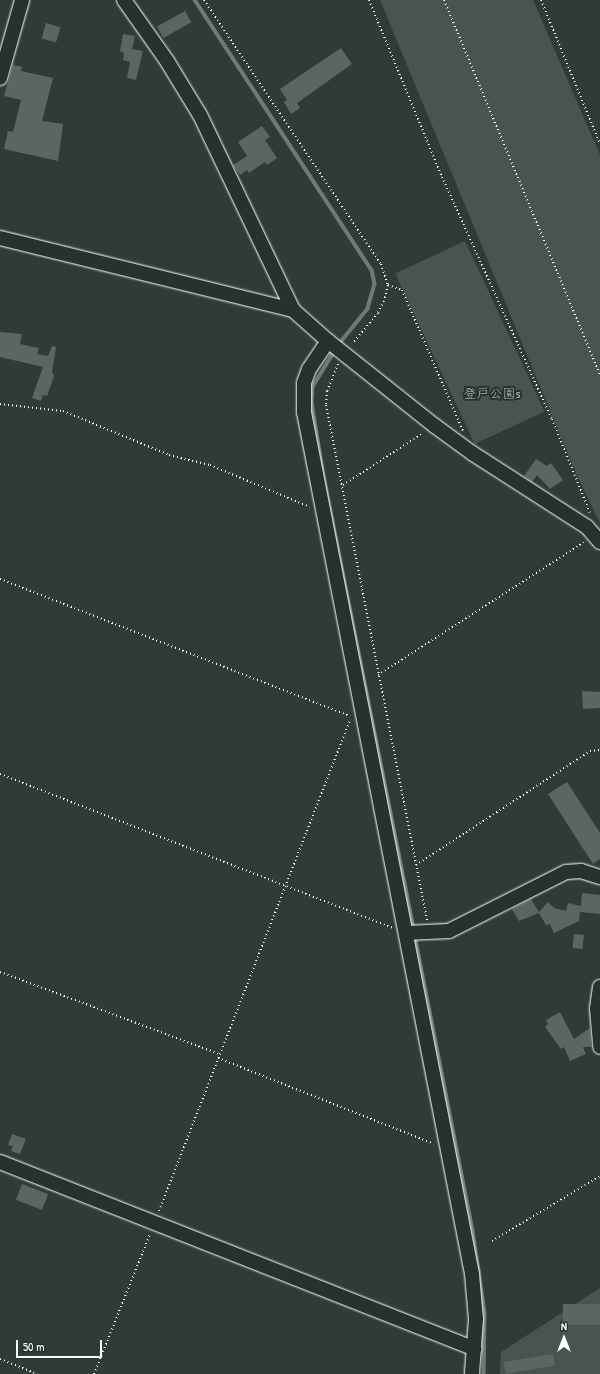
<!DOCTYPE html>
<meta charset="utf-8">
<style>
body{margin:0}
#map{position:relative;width:600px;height:1374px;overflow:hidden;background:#2f3b35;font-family:"Patrick Hand","Klee One",sans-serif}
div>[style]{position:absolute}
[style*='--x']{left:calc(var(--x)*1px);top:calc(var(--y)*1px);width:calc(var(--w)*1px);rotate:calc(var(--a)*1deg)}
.green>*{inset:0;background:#4a544f;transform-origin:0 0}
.stream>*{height:3.5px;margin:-1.75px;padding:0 1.75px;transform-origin:1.75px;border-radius:1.75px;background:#707975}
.building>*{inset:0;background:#5b6661;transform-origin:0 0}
.path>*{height:2px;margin-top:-1px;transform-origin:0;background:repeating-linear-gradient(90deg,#fff 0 1px,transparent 0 4px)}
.roads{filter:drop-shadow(0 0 1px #fff) drop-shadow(0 0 1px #fff)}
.minor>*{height:14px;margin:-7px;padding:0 7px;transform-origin:7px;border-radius:7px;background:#26332d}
span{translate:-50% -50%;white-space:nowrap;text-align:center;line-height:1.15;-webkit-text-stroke:4px #26332d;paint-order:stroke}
.park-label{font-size:13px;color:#b7bbb9}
.north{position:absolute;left:544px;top:1318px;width:40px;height:40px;-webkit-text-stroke:3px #26332d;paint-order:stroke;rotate:0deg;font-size:11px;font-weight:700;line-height:16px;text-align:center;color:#fff}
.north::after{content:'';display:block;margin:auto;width:14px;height:18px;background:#fff;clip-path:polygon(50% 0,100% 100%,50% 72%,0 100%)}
.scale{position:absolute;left:16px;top:1340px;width:86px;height:18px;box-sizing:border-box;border:2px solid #fff;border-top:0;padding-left:5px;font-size:12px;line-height:14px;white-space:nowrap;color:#fff;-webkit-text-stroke:3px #26332d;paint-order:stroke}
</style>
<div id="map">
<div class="green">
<i style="clip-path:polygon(380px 0,533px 0,600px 155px,600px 523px,578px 478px)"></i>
<i style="left:465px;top:241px;width:188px;height:77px;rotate:65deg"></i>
<i style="clip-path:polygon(600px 1288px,600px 1374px,500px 1374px,501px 1352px)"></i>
</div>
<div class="stream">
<i style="--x:195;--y:0;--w:323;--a:56.8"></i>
<i style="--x:372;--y:270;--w:14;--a:78"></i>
<i style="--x:375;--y:284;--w:26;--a:106"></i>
<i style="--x:368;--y:309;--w:48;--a:129"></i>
<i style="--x:335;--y:351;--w:42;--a:121.4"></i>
<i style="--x:313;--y:387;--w:15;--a:94"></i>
<i style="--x:312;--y:402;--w:77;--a:81"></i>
<i style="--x:324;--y:478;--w:460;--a:78.7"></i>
<i style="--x:415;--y:935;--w:302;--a:78.9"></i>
<i style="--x:473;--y:1231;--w:83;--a:81.7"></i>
<i style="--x:485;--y:1313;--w:61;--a:90.9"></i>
</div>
<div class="building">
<i style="left:185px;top:11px;width:13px;height:32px;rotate:61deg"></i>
<i style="left:46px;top:23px;width:15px;height:16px;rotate:16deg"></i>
<i style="clip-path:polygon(123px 34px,135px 36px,132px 49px,143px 51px,136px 80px,127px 78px,130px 62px,123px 60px,124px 53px,120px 51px)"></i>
<i style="clip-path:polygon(341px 48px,352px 64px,297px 103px,300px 108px,291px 114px,284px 102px,287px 100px,280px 89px)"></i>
<i style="clip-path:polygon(13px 65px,22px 67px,21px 71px,53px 78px,42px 121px,63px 124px,58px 161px,4px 149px,8px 131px,13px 132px,21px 100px,4px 96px)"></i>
<i style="clip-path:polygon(262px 126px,270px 137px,265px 140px,277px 158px,267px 165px,265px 162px,249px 173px,247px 170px,240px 175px,233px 165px,247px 156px,238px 142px)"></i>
<i style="clip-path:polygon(0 332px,22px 334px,20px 344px,39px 348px,37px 354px,48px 356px,52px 346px,56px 347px,52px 372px,54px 376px,47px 396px,43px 395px,41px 401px,32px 398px,43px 367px,0 357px)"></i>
<i style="clip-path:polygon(536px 459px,547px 466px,551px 463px,563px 480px,550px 489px,537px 475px,532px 482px,524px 476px)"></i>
<i style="clip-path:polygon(582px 691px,600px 692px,600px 708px,583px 709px)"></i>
<i style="clip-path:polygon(567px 782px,600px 833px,600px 859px,593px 864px,548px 794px)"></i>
<i style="clip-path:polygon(582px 893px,600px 895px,600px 914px,580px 912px,579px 921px,554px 933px,550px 924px,546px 925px,539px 913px,519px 921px,512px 909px,531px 899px,539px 912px,548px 902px,554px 908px,566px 911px,568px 903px,581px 906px)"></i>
<i style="left:574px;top:934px;width:10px;height:14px;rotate:6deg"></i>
<i style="clip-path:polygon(560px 1012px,574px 1039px,590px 1028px,591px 1047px,583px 1047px,586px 1054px,570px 1061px,564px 1047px,561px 1049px,545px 1027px,548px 1024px,546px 1020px)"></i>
<i style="clip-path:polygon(12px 1134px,26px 1139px,20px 1154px,11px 1151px,13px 1146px,8px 1145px)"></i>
<i style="left:22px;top:1184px;width:28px;height:17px;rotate:21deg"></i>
<i style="left:600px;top:1304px;width:21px;height:37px;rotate:90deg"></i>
<i style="left:553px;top:1354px;width:12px;height:50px;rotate:81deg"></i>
</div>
<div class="path">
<i style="--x:204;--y:0;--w:318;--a:56.2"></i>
<i style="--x:381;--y:264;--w:22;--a:72"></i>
<i style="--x:388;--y:285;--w:16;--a:104"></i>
<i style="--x:384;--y:301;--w:13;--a:117"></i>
<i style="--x:378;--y:313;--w:40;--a:130"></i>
<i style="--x:369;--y:0;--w:191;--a:67.6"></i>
<i style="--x:442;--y:177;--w:266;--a:65.6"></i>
<i style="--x:552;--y:419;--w:101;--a:68"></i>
<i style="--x:444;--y:0;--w:405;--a:67.4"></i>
<i style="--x:541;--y:0;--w:156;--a:67.7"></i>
<i style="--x:388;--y:285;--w:15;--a:20"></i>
<i style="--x:402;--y:290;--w:154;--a:66.6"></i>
<i style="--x:338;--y:364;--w:29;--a:112"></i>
<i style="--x:327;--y:391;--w:14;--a:94"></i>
<i style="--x:326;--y:405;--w:525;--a:78.9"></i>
<i style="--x:0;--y:404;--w:63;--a:6.3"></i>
<i style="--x:63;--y:411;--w:115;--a:22.5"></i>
<i style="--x:169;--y:455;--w:42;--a:13.7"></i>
<i style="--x:210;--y:465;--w:108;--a:22.8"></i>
<i style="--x:343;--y:485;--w:95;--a:-33"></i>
<i style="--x:0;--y:579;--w:376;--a:21.4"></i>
<i style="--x:378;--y:675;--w:245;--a:-32.8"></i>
<i style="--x:0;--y:774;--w:421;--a:21.4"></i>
<i style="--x:416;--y:865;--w:208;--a:-33.2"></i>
<i style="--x:590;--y:751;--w:10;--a:-6"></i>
<i style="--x:0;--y:972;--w:234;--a:20.5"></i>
<i style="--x:218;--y:1058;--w:232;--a:21.7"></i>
<i style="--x:159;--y:1211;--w:527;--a:-68.74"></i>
<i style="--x:492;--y:1241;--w:126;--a:-31"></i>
<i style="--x:0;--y:1359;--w:40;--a:22"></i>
<i style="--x:94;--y:1374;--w:151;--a:-68.2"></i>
</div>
<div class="roads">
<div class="minor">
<i style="--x:124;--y:0;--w:75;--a:54.8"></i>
<i style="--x:167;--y:61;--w:63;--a:58.6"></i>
<i style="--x:200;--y:115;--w:216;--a:64.5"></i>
<i style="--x:293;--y:310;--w:47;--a:41.5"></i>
<i style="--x:328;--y:341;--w:137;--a:38.5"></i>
<i style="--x:435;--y:426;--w:46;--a:36.1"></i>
<i style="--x:472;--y:453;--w:137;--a:32.8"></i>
<i style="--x:587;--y:527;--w:20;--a:49"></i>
<i style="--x:0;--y:78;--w:81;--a:-74.2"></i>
<i style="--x:0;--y:238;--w:302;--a:13.8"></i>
<i style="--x:328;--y:341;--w:34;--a:124"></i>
<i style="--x:309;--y:369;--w:15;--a:110"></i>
<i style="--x:304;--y:383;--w:29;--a:90"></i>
<i style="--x:304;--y:412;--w:878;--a:78.97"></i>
<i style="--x:472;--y:1274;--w:45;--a:84.9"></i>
<i style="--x:476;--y:1319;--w:55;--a:94.2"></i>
<i style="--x:406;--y:933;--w:43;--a:-2.7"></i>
<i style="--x:449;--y:931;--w:131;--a:-26.8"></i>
<i style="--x:566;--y:872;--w:15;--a:-4"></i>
<i style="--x:581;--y:871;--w:20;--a:18"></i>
<i style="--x:600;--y:987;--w:22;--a:98"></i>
<i style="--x:597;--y:1009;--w:38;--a:85"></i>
<i style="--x:0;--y:1162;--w:510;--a:21.49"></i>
</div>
</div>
<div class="park-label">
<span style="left:492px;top:393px">登戸公園s</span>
</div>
<div class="north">N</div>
<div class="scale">50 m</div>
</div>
